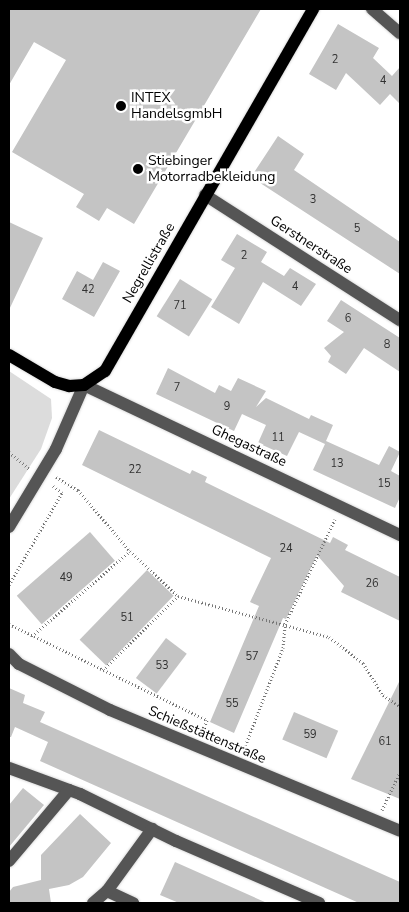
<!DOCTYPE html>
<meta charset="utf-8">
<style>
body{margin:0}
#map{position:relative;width:409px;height:912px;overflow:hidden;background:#fff;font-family:"Nunito Sans",sans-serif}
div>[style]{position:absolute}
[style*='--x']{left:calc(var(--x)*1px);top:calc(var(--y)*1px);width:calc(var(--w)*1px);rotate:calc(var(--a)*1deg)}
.green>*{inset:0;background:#dcdcdc}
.building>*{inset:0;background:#c4c4c4;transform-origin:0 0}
.path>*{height:3px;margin-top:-1.5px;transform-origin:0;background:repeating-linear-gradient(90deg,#777 0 1px,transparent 0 3.5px)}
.roads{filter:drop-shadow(0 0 1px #dbdbdb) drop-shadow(0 0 1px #dbdbdb)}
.minor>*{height:12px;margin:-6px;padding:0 6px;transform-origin:6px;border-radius:6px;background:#555}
.major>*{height:12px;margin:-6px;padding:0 6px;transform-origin:6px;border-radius:6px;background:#000}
.dots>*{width:14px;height:14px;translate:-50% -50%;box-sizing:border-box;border:2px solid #fff;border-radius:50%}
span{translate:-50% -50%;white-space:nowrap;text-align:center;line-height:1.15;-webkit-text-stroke:5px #fff;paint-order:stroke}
.number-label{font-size:11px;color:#313131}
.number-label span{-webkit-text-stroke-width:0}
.poi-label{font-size:14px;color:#000}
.left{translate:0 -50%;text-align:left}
.street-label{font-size:14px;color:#000}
.frame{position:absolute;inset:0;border:10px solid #000;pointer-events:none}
</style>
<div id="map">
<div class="green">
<i style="clip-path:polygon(9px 371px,51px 399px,52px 418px,41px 449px,9px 499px)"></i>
</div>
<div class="building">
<i style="clip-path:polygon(9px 9px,261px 9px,134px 224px,107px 208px,99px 221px,76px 207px,84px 194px,12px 152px,66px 60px,34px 42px,9px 85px)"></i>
<i style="clip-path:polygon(338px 24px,379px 48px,373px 58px,392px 76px,400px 67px,400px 104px,390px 94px,380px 105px,346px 73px,336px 90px,309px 74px)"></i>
<i style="clip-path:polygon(278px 136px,304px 154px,294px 170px,400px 242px,400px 274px,251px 177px)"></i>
<i style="clip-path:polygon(9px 222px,43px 238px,9px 310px)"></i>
<i style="clip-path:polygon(237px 234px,267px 252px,261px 262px,284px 276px,290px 268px,316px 284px,301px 306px,263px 282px,239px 324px,211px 307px,235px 268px,221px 260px)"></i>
<i style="clip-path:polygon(103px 262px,120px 271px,94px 317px,62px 299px,77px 271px,93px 280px)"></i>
<i style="left:180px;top:279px;width:38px;height:44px;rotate:32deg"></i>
<i style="clip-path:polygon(341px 300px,400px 338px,400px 372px,364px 348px,346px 374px,328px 362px,331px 356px,324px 348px,344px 332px,327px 321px)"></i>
<i style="clip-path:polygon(168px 368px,215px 393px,219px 385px,231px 391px,238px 378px,266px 391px,256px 407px,266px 398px,309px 419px,311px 415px,333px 425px,326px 441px,379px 465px,389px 446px,400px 452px,391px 471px,400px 476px,400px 497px,395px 508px,313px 470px,325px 444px,299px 432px,287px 456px,258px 443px,266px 425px,242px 414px,234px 431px,156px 394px)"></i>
<i style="clip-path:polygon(99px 430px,190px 474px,192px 470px,207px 477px,205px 482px,330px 543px,333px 537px,348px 545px,345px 550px,400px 577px,400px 621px,341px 592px,344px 586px,317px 555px,286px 619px,283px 618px,234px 733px,210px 722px,259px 606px,250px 602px,271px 558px,82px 465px)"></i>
<i style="left:90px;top:532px;width:38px;height:97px;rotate:49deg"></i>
<i style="left:147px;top:570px;width:37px;height:97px;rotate:44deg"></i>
<i style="left:166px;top:638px;width:26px;height:50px;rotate:37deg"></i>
<i style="clip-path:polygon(400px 680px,400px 799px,351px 779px)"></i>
<i style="clip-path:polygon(9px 688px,25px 695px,23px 703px,45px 712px,40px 722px,400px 882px,400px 903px,359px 903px,40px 761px,48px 742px,15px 727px,11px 737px,9px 737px)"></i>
<i style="left:294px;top:712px;width:48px;height:30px;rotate:23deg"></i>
<i style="clip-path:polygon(23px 788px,44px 805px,9px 847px,9px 805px)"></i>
<i style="clip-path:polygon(80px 814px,111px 843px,83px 877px,69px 885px,49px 889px,51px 903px,9px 903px,9px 892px,13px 887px,41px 880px,41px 855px)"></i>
<i style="clip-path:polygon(175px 862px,267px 903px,179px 903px,160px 895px)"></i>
</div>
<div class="path">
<i style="--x:9;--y:452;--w:26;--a:40"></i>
<i style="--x:56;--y:477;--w:26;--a:31"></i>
<i style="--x:78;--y:490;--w:80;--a:49.6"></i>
<i style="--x:130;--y:551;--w:66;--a:43.2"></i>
<i style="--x:178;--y:596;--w:156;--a:15.2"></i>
<i style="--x:329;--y:637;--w:43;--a:37.4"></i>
<i style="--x:363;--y:663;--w:38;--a:58"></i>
<i style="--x:383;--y:695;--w:21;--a:35"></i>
<i style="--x:9;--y:585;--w:106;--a:-60.1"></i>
<i style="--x:62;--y:493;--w:13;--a:-141"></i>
<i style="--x:9;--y:624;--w:220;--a:25.9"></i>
<i style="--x:207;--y:720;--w:14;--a:111"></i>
<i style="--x:32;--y:636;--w:130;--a:-40.9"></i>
<i style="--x:103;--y:670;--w:105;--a:-44.6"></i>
<i style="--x:243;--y:752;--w:111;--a:-69"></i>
<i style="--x:283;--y:648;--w:24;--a:-85"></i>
<i style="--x:285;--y:624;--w:116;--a:-64.5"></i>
<i style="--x:382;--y:810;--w:42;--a:-64.7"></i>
</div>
<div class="roads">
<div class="minor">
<i style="--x:372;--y:9;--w:37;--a:41"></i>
<i style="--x:205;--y:195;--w:232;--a:32.7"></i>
<i style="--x:9;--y:527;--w:91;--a:-58.9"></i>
<i style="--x:56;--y:449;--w:70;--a:-66.4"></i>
<i style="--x:84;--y:385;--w:350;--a:25.4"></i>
<i style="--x:9;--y:654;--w:14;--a:45"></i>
<i style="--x:19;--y:664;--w:102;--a:26.8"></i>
<i style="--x:110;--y:710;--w:314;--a:22.6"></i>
<i style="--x:9;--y:768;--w:76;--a:20.1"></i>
<i style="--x:80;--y:794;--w:107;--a:26.1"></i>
<i style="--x:176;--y:841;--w:156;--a:23.4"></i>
<i style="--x:9;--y:861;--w:93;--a:-49.8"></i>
<i style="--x:107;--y:891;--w:29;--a:25"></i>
<i style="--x:93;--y:903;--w:18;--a:-41"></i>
<i style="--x:107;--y:891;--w:77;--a:-54"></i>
</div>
<div class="major">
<i style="--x:9;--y:355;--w:53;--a:30.4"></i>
<i style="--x:55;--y:382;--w:15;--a:16"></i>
<i style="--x:69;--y:386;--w:15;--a:-4"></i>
<i style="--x:84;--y:385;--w:25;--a:-34"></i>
<i style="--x:105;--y:371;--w:418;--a:-60.1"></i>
</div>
</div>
<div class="dots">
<i style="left:121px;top:106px;background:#000"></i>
<i style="left:138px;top:169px;background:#000"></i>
</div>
<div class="number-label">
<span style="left:335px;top:60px">2</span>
<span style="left:383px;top:81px">4</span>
<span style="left:313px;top:200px">3</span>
<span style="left:357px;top:229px">5</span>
<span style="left:244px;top:256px">2</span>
<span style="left:295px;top:287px">4</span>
<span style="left:88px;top:290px">42</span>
<span style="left:180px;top:306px">71</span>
<span style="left:348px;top:319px">6</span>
<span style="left:387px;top:345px">8</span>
<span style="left:177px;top:388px">7</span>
<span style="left:227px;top:407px">9</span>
<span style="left:278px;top:438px">11</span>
<span style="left:337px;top:464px">13</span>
<span style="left:135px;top:470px">22</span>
<span style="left:384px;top:484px">15</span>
<span style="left:286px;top:549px">24</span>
<span style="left:66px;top:578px">49</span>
<span style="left:372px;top:584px">26</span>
<span style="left:127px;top:618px">51</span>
<span style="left:252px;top:657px">57</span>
<span style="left:162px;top:666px">53</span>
<span style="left:232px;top:704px">55</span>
<span style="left:310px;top:735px">59</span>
<span style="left:385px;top:742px">61</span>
</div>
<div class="poi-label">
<span class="left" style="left:131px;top:106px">INTEX<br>HandelsgmbH</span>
<span class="left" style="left:148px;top:169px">Stiebinger<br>Motorradbekleidung</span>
</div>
<div class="street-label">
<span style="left:311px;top:245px;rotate:33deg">Gerstnerstraße</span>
<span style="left:149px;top:263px;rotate:-60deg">Negrellistraße</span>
<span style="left:249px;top:446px;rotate:25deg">Ghegastraße</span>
<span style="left:207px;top:735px;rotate:23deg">Schießstättenstraße</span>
</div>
<div class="frame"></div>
</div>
